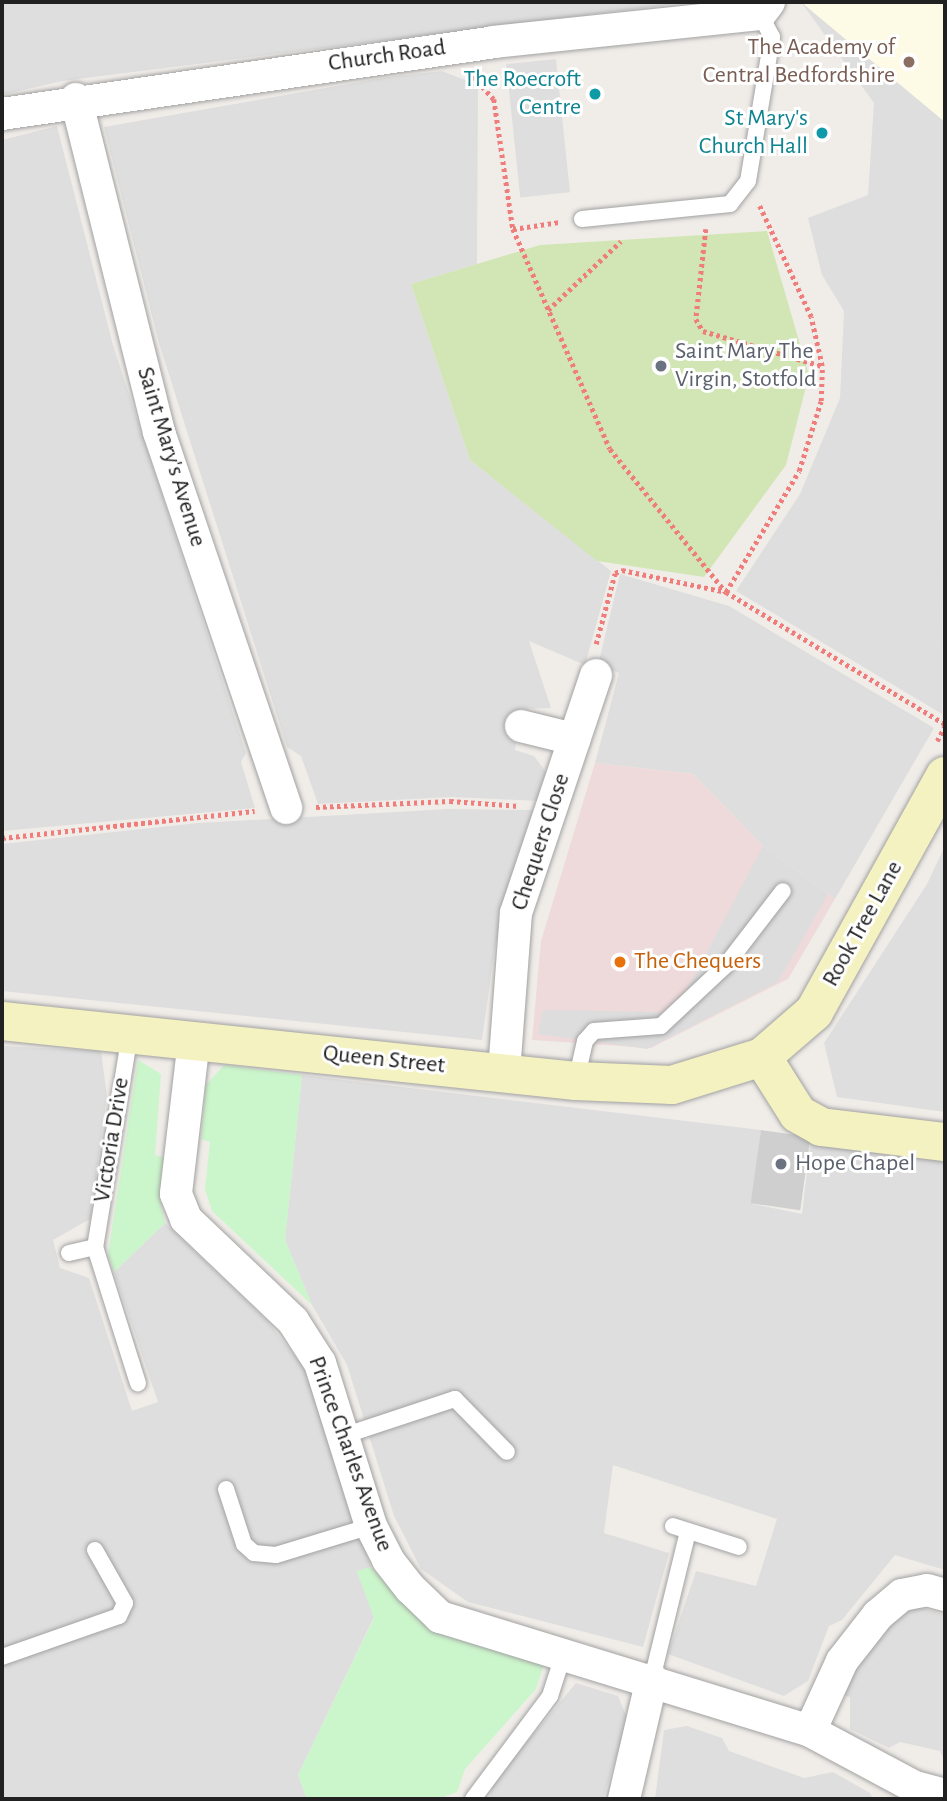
<!DOCTYPE html>
<style>
body{margin:0}
#map{position:relative;width:947px;height:1801px;overflow:hidden;background:#f0ede9;font-family:"Alegreya Sans",sans-serif}
div>[style]{position:absolute}
[style*='--x']{left:calc(var(--x)*1px);top:calc(var(--y)*1px);width:calc(var(--w)*1px);rotate:calc(var(--a)*1deg)}
.residential>*{inset:0;background:#dfdede;transform-origin:0 0}
.commercial>*{inset:0;background:#efdadb}
.education>*{inset:0;background:#fdfae5}
.religious>*{inset:0;background:#cfcfcf;transform-origin:0 0}
.grass>*{inset:0;background:#d1e6b4}
.park>*{inset:0;background:#cbf5cb}
.parking>*{inset:0;background:#ddd}
.path>*{height:4.5px;margin-top:-2.25px;transform-origin:0;background:repeating-linear-gradient(90deg,#ee7d7c 0 3.5px,transparent 0 7px)}
.roads{filter:drop-shadow(0 0 2px #a2a2a2) drop-shadow(0 0 2px #a2a2a2)}
.lane>*{height:16px;margin:-8px;padding:0 8px;transform-origin:8px;border-radius:8px;background:#fff}
.street>*{height:32px;margin:-16px;padding:0 16px;transform-origin:16px;border-radius:16px;background:#fff}
.secondary>*{height:38px;margin:-19px;padding:0 19px;transform-origin:19px;border-radius:19px;background:#f5f2c2}
.dots>*{width:19px;height:19px;translate:-50% -50%;box-sizing:border-box;border:4px solid #fff;border-radius:50%}
span{translate:-50% -50%;white-space:nowrap;text-align:center;line-height:1.15;-webkit-text-stroke:6px #fff;paint-order:stroke}
.education-label{font-size:24px;color:#785e54}
.right{translate:-100% -50%;text-align:right}
.street-label{font-size:24px;color:#212121}
.culture-label{font-size:24px;color:#0d838f}
.worship-label{font-size:24px;color:#5b616d}
.left{translate:0 -50%;text-align:left}
.food-label{font-size:24px;color:#c56008}
.frame{position:absolute;inset:0;border:4px solid #212121;pointer-events:none}
</style>
<div id="map">
<div class="residential">
<i style="clip-path:polygon(2px 2px,690px 2px,62px 81px,2px 95px)"></i>
<i style="clip-path:polygon(801px 2px,945px 122px,942px 714px,736px 591px,800px 494px,840px 398px,844px 311px,822px 275px,808px 218px,868px 195px,874px 103px)"></i>
<i style="left:556px;top:59px;width:134px;height:50px;rotate:84deg"></i>
<i style="clip-path:polygon(442px 71px,478px 85px,477px 264px,411px 284px,470px 460px,611px 571px,585px 665px,529px 641px,551px 708px,520px 709px,515px 750px,534px 756px,546px 772px,538px 801px,452px 797px,318px 804px,301px 756px,287px 747px,159px 343px,104px 127px,388px 77px)"></i>
<i style="clip-path:polygon(57px 126px,113px 345px,246px 753px,241px 762px,255px 808px,2px 831px,2px 140px)"></i>
<i style="clip-path:polygon(620px 574px,729px 606px,934px 728px,835px 899px,763px 846px,693px 774px,595px 763px,619px 673px,598px 665px)"></i>
<i style="clip-path:polygon(449px 809px,535px 810px,495px 947px,482px 1040px,2px 991px,2px 844px,198px 823px)"></i>
<i style="clip-path:polygon(945px 846px,945px 1112px,837px 1097px,824px 1043px,927px 884px)"></i>
<i style="clip-path:polygon(2px 1046px,101px 1051px,107px 1096px,90px 1219px,53px 1240px,60px 1268px,89px 1278px,132px 1411px,158px 1402px,114px 1272px,165px 1223px,268px 1322px,304px 1368px,371px 1567px,357px 1571px,374px 1617px,298px 1775px,307px 1799px,2px 1799px)"></i>
<i style="clip-path:polygon(302px 1075px,761px 1130px,753px 1204px,802px 1214px,811px 1137px,945px 1156px,945px 1570px,895px 1555px,842px 1620px,829px 1626px,808px 1681px,784px 1696px,668px 1654px,696px 1571px,756px 1586px,777px 1519px,613px 1465px,604px 1533px,669px 1553px,643px 1647px,468px 1602px,421px 1569px,394px 1516px,347px 1365px,312px 1305px,285px 1240px)"></i>
<i style="clip-path:polygon(919px 1607px,945px 1615px,945px 1762px,940px 1751px,900px 1742px,889px 1748px,850px 1729px,850px 1697px,843px 1695px,867px 1647px,891px 1620px)"></i>
<i style="clip-path:polygon(576px 1683px,618px 1696px,628px 1720px,603px 1799px,489px 1799px,494px 1782px)"></i>
<i style="clip-path:polygon(687px 1726px,722px 1738px,729px 1751px,804px 1778px,833px 1772px,870px 1793px,873px 1799px,655px 1799px,664px 1730px)"></i>
</div>
<div class="commercial">
<i style="clip-path:polygon(595px 763px,693px 774px,763px 846px,835px 899px,788px 979px,651px 1048px,532px 1040px,541px 941px)"></i>
</div>
<div class="education">
<i style="clip-path:polygon(801px 2px,945px 2px,945px 122px)"></i>
</div>
<div class="religious">
<i style="left:761px;top:1130px;width:50px;height:74px;rotate:8deg"></i>
</div>
<div class="grass">
<i style="clip-path:polygon(767px 231px,809px 375px,786px 465px,704px 577px,597px 561px,470px 460px,411px 284px,540px 245px)"></i>
</div>
<div class="park">
<i style="clip-path:polygon(138px 1060px,161px 1074px,155px 1155px,165px 1158px,161px 1206px,165px 1223px,114px 1272px,108px 1255px)"></i>
<i style="clip-path:polygon(224px 1065px,302px 1075px,285px 1240px,312px 1305px,212px 1211px,205px 1189px,210px 1142px,201px 1139px,206px 1085px)"></i>
<i style="clip-path:polygon(371px 1567px,429px 1629px,544px 1664px,536px 1689px,465px 1769px,457px 1792px,438px 1799px,307px 1799px,298px 1775px,374px 1618px,357px 1571px)"></i>
</div>
<div class="parking">
<i style="clip-path:polygon(763px 846px,828px 894px,778px 982px,647px 1049px,538px 1034px,543px 1010px,665px 1012px,687px 990px)"></i>
</div>
<div class="path">
<i style="--x:473;--y:76;--w:31;--a:48"></i>
<i style="--x:494;--y:99;--w:131;--a:81.7"></i>
<i style="--x:513;--y:229;--w:240;--a:66.2"></i>
<i style="--x:610;--y:449;--w:184;--a:51"></i>
<i style="--x:726;--y:592;--w:256;--a:31.1"></i>
<i style="--x:513;--y:229;--w:48;--a:-8.5"></i>
<i style="--x:706;--y:229;--w:91;--a:96.3"></i>
<i style="--x:696;--y:319;--w:14;--a:60"></i>
<i style="--x:703;--y:331;--w:124;--a:16.4"></i>
<i style="--x:548;--y:310;--w:100;--a:-43.4"></i>
<i style="--x:596;--y:644;--w:73;--a:-75"></i>
<i style="--x:615;--y:573;--w:8;--a:-23"></i>
<i style="--x:622;--y:570;--w:106;--a:11.9"></i>
<i style="--x:726;--y:592;--w:141;--a:-58.9"></i>
<i style="--x:799;--y:471;--w:73;--a:-72.6"></i>
<i style="--x:821;--y:401;--w:35;--a:-88"></i>
<i style="--x:822;--y:366;--w:50;--a:-102.7"></i>
<i style="--x:811;--y:317;--w:123;--a:-114.9"></i>
<i style="--x:937;--y:741;--w:17;--a:-62"></i>
<i style="--x:316;--y:807;--w:134;--a:-2.6"></i>
<i style="--x:450;--y:801;--w:70;--a:4.1"></i>
<i style="--x:2;--y:838;--w:254;--a:-6.1"></i>
</div>
<div class="roads">
<div class="lane">
<i style="--x:582;--y:219;--w:149;--a:-5.8"></i>
<i style="--x:730;--y:204;--w:29;--a:-52"></i>
<i style="--x:748;--y:181;--w:146;--a:-80.5"></i>
<i style="--x:772;--y:37;--w:26;--a:-118"></i>
<i style="--x:130;--y:1034;--w:216;--a:99.3"></i>
<i style="--x:95;--y:1247;--w:143;--a:72.5"></i>
<i style="--x:576;--y:1081;--w:41;--a:-77.3"></i>
<i style="--x:585;--y:1041;--w:13;--a:-48"></i>
<i style="--x:594;--y:1031;--w:67;--a:-4.3"></i>
<i style="--x:661;--y:1026;--w:89;--a:-43.2"></i>
<i style="--x:726;--y:965;--w:93;--a:-52.4"></i>
<i style="--x:69;--y:1253;--w:27;--a:-13"></i>
<i style="--x:343;--y:1436;--w:118;--a:-18.3"></i>
<i style="--x:455;--y:1399;--w:74;--a:45.5"></i>
<i style="--x:226;--y:1489;--w:58;--a:71.9"></i>
<i style="--x:244;--y:1544;--w:13;--a:42"></i>
<i style="--x:254;--y:1553;--w:22;--a:5"></i>
<i style="--x:276;--y:1555;--w:99;--a:-17"></i>
<i style="--x:673;--y:1526;--w:69;--a:17.7"></i>
<i style="--x:2;--y:1657;--w:124;--a:-19.3"></i>
<i style="--x:119;--y:1616;--w:14;--a:-65"></i>
<i style="--x:125;--y:1603;--w:61;--a:-119.5"></i>
<i style="--x:652;--y:1679;--w:152;--a:-76.3"></i>
<i style="--x:473;--y:1799;--w:129;--a:-53.2"></i>
<i style="--x:550;--y:1696;--w:42;--a:-72"></i>
</div>
<div class="street">
<i style="--x:76;--y:99;--w:343;--a:76"></i>
<i style="--x:159;--y:432;--w:397;--a:71.3"></i>
<i style="--x:2;--y:114;--w:496;--a:-8.3"></i>
<i style="--x:493;--y:42;--w:268;--a:-6"></i>
<i style="--x:760;--y:14;--w:15;--a:-53"></i>
<i style="--x:521;--y:726;--w:55;--a:13.8"></i>
<i style="--x:194;--y:1040;--w:155;--a:96.7"></i>
<i style="--x:176;--y:1194;--w:27;--a:68"></i>
<i style="--x:186;--y:1219;--w:148;--a:43.6"></i>
<i style="--x:293;--y:1321;--w:50;--a:57.3"></i>
<i style="--x:320;--y:1363;--w:171;--a:72.6"></i>
<i style="--x:371;--y:1526;--w:38;--a:63"></i>
<i style="--x:388;--y:1560;--w:36;--a:52"></i>
<i style="--x:410;--y:1588;--w:42;--a:44"></i>
<i style="--x:440;--y:1617;--w:387;--a:17.1"></i>
<i style="--x:810;--y:1731;--w:119;--a:28.1"></i>
<i style="--x:915;--y:1787;--w:31;--a:15"></i>
<i style="--x:504;--y:1072;--w:159;--a:-85.7"></i>
<i style="--x:516;--y:913;--w:251;--a:-71.4"></i>
<i style="--x:810;--y:1731;--w:77;--a:-65.4"></i>
<i style="--x:842;--y:1661;--w:58;--a:-52"></i>
<i style="--x:878;--y:1615;--w:31;--a:-40"></i>
<i style="--x:902;--y:1595;--w:25;--a:-11"></i>
<i style="--x:927;--y:1590;--w:19;--a:16"></i>
<i style="--x:624;--y:1799;--w:123;--a:-76.9"></i>
</div>
<div class="secondary">
<i style="--x:2;--y:1021;--w:577;--a:5.97"></i>
<i style="--x:576;--y:1081;--w:96;--a:2.4"></i>
<i style="--x:672;--y:1085;--w:94;--a:-17.3"></i>
<i style="--x:762;--y:1057;--w:69;--a:-40.9"></i>
<i style="--x:814;--y:1012;--w:270;--a:-61"></i>
<i style="--x:762;--y:1057;--w:67;--a:57.7"></i>
<i style="--x:798;--y:1114;--w:26;--a:29"></i>
<i style="--x:821;--y:1127;--w:125;--a:6.9"></i>
</div>
</div>
<div class="dots">
<i style="left:909px;top:62px;background:#8d6e63"></i>
<i style="left:595px;top:94px;background:#0f9aa8"></i>
<i style="left:822px;top:133px;background:#0f9aa8"></i>
<i style="left:661px;top:366px;background:#6b7280"></i>
<i style="left:620px;top:962px;background:#e8710a"></i>
<i style="left:781px;top:1164px;background:#6b7280"></i>
</div>
<div class="education-label">
<span class="right" style="left:895px;top:62px">The Academy of<br>Central Bedfordshire</span>
</div>
<div class="street-label">
<span style="left:387px;top:56px;rotate:-8deg">Church Road</span>
<span style="left:171px;top:457px;rotate:73deg">Saint Mary's Avenue</span>
<span style="left:541px;top:842px;rotate:-72deg">Chequers Close</span>
<span style="left:863px;top:924px;rotate:-61deg">Rook Tree Lane</span>
<span style="left:384px;top:1060px;rotate:6deg">Queen Street</span>
<span style="left:112px;top:1140px;rotate:-81deg">Victoria Drive</span>
<span style="left:350px;top:1454px;rotate:70deg">Prince Charles Avenue</span>
</div>
<div class="culture-label">
<span class="right" style="left:581px;top:94px">The Roecroft<br>Centre</span>
<span class="right" style="left:808px;top:133px">St Mary's<br>Church Hall</span>
</div>
<div class="worship-label">
<span class="left" style="left:675px;top:366px">Saint Mary The<br>Virgin, Stotfold</span>
<span class="left" style="left:795px;top:1164px">Hope Chapel</span>
</div>
<div class="food-label">
<span class="left" style="left:634px;top:962px">The Chequers</span>
</div>
<div class="frame"></div>
</div>
